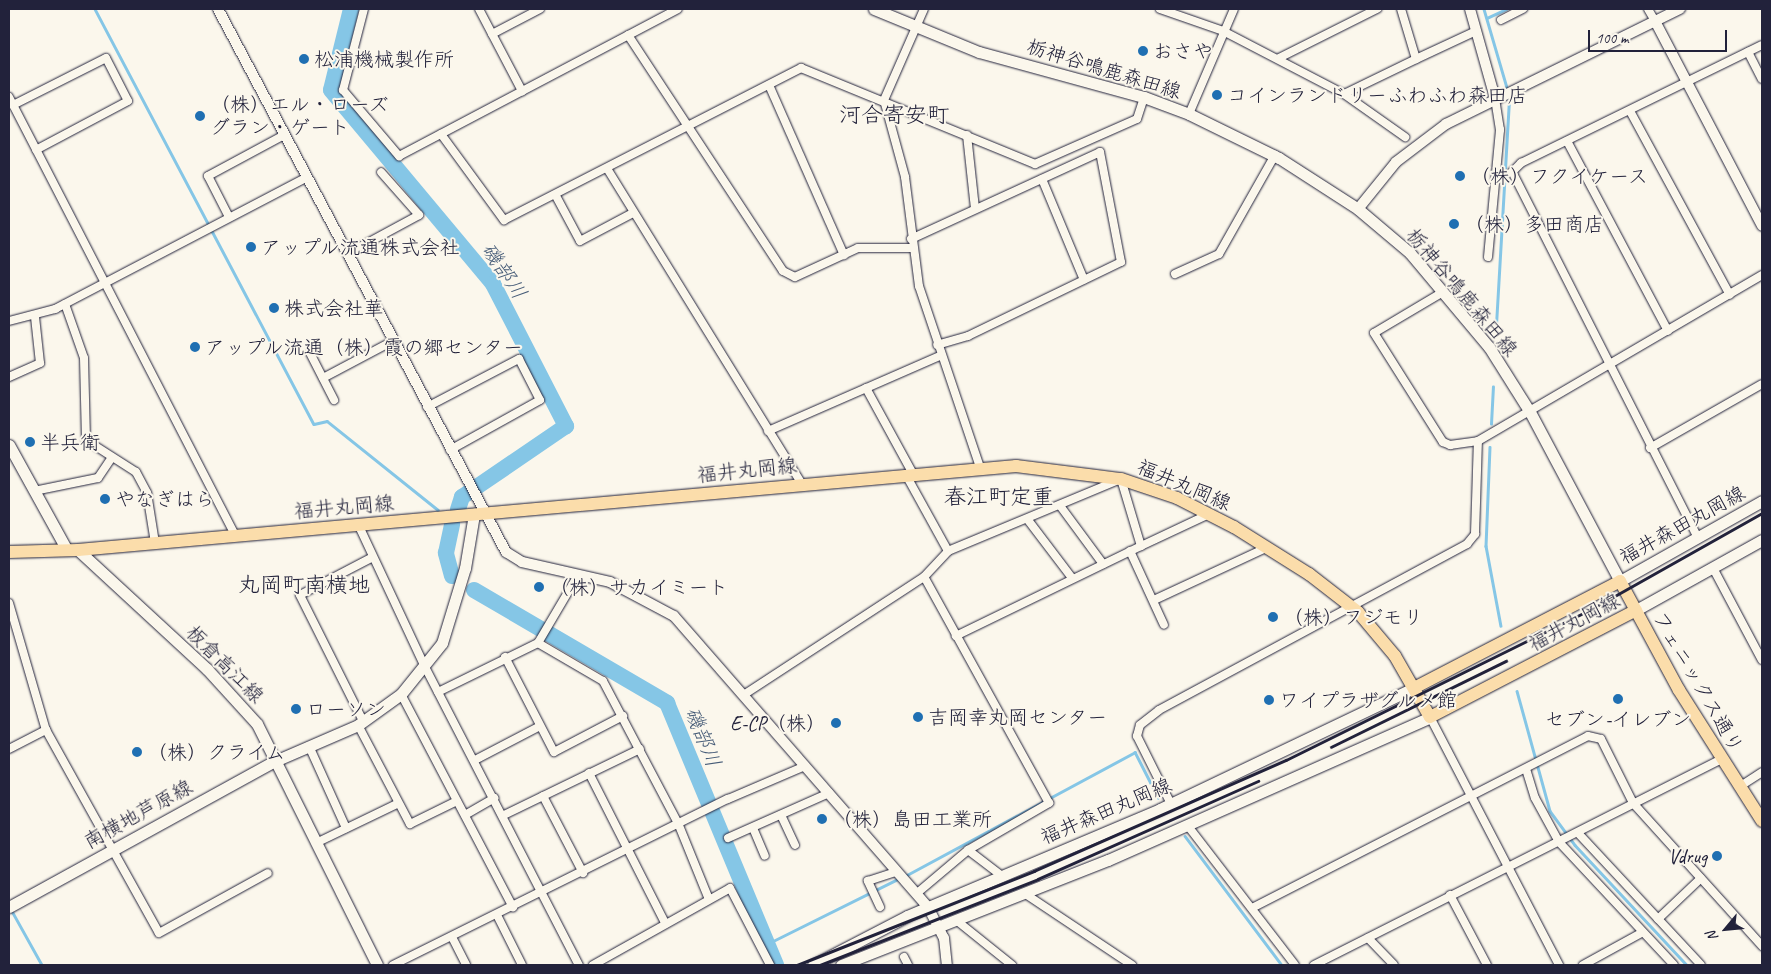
<!DOCTYPE html>
<meta charset="utf-8">
<style>
body{margin:0}
#map{position:relative;width:1771px;height:974px;overflow:hidden;background:#fbf7ec;font-family:Caveat,"Klee One",sans-serif}
div>[style]{position:absolute}
[style*='--x']{left:calc(var(--x)*1px);top:calc(var(--y)*1px);width:calc(var(--w)*1px);rotate:calc(var(--a)*1deg)}
.stream>*{height:2.5px;margin:-1.25px;padding:0 1.25px;transform-origin:1.25px;border-radius:1.25px;background:#85c6e6}
.river>*{height:16px;margin:-8px;padding:0 8px;transform-origin:8px;border-radius:8px;background:#85c6e6}
.roads{filter:drop-shadow(0 0 1px #22223b) drop-shadow(0 0 1px #22223b)}
.minor>*{height:8px;margin:-4px;padding:0 4px;transform-origin:4px;border-radius:4px;background:#fbf7ec}
.tertiary>*{height:10px;margin:-5px;padding:0 5px;transform-origin:5px;border-radius:5px;background:#fbf7ec}
.secondary>*{height:11px;margin:-5.5px;padding:0 5.5px;transform-origin:5.5px;border-radius:5.5px;background:#fbf7ec}
.primary>*{height:12px;margin:-6px;padding:0 6px;transform-origin:6px;border-radius:6px;background:#fbddab}
.rail>*{height:2.5px;margin:-1.25px;padding:0 1.25px;transform-origin:1.25px;border-radius:1.25px;background:#22223b}
.dots>*{width:14px;height:14px;translate:-50% -50%;box-sizing:border-box;border:2px solid #fbf7ec;border-radius:50%}
span{translate:-50% -50%;white-space:nowrap;text-align:center;line-height:1.15;-webkit-text-stroke:4px #fbf7ec;paint-order:stroke}
.poi-label{font-size:20px;color:#22223b}
.left{translate:0 -50%;text-align:left}
.right{translate:-100% -50%;text-align:right}
.street-label{font-size:20px;color:#22223b}
.water-label{font-size:21px;color:#455b77;font-style:italic}
.quarter-label{font-size:22px;color:#22223b}
.frame{position:absolute;inset:0;border:10px solid #22223b;pointer-events:none}
.north{position:absolute;left:1701px;top:904px;width:50px;height:50px;-webkit-text-stroke:4px #fbf7ec;paint-order:stroke;rotate:242deg;font-size:14px;font-weight:700;line-height:20px;text-align:center;color:#22223b}
.north::after{content:'';display:block;margin:auto;width:18px;height:22px;background:#22223b;clip-path:polygon(50% 0,100% 100%,50% 72%,0 100%)}
.scale{position:absolute;left:1588px;top:30px;width:139px;height:22px;box-sizing:border-box;border:2px solid #22223b;border-top:0;padding-left:6px;font-size:15px;line-height:18px;white-space:nowrap;color:#22223b;-webkit-text-stroke:4px #fbf7ec;paint-order:stroke}
</style>
<div id="map">
<div class="stream">
<i style="--x:95;--y:9;--w:469;--a:62.2"></i>
<i style="--x:314;--y:424;--w:13;--a:-13"></i>
<i style="--x:327;--y:421;--w:142;--a:38.7"></i>
<i style="--x:1484;--y:9;--w:85;--a:73.7"></i>
<i style="--x:1487;--y:18;--w:21;--a:-25"></i>
<i style="--x:1496;--y:325;--w:228;--a:-86.7"></i>
<i style="--x:1491;--y:424;--w:37;--a:-87"></i>
<i style="--x:1490;--y:447;--w:99;--a:92.3"></i>
<i style="--x:1486;--y:546;--w:81;--a:79.4"></i>
<i style="--x:1517;--y:691;--w:124;--a:74.6"></i>
<i style="--x:1550;--y:811;--w:42;--a:53.7"></i>
<i style="--x:1575;--y:845;--w:164;--a:47"></i>
<i style="--x:1185;--y:836;--w:161;--a:53.1"></i>
<i style="--x:905;--y:876;--w:261;--a:-28.3"></i>
<i style="--x:1135;--y:752;--w:51;--a:62.9"></i>
<i style="--x:12;--y:911;--w:62;--a:60.9"></i>
<i style="--x:767;--y:944;--w:148;--a:-26.4"></i>
</div>
<div class="river">
<i style="--x:351;--y:9;--w:83;--a:103.9"></i>
<i style="--x:331;--y:90;--w:253;--a:50.1"></i>
<i style="--x:493;--y:284;--w:160;--a:62.8"></i>
<i style="--x:566;--y:426;--w:126;--a:145.7"></i>
<i style="--x:462;--y:497;--w:13;--a:108"></i>
<i style="--x:452;--y:576;--w:24;--a:-105"></i>
<i style="--x:446;--y:553;--w:30;--a:-78"></i>
<i style="--x:474;--y:590;--w:224;--a:30.3"></i>
<i style="--x:667;--y:703;--w:284;--a:67.4"></i>
</div>
<div class="roads">
<div class="minor">
<i style="--x:364;--y:9;--w:84;--a:104.5"></i>
<i style="--x:343;--y:90;--w:87;--a:49.7"></i>
<i style="--x:399;--y:156;--w:315;--a:-27.8"></i>
<i style="--x:479;--y:9;--w:93;--a:62.3"></i>
<i style="--x:924;--y:9;--w:99;--a:113.7"></i>
<i style="--x:884;--y:100;--w:80;--a:74.7"></i>
<i style="--x:905;--y:177;--w:110;--a:82.7"></i>
<i style="--x:919;--y:286;--w:191;--a:71.4"></i>
<i style="--x:1160;--y:9;--w:67;--a:19.2"></i>
<i style="--x:1223;--y:31;--w:136;--a:27.5"></i>
<i style="--x:1344;--y:94;--w:80;--a:-25.9"></i>
<i style="--x:1416;--y:59;--w:52;--a:-106.7"></i>
<i style="--x:1648;--y:9;--w:14;--a:60"></i>
<i style="--x:1501;--y:20;--w:25;--a:-27"></i>
<i style="--x:492;--y:34;--w:54;--a:-27.5"></i>
<i style="--x:628;--y:35;--w:282;--a:56.7"></i>
<i style="--x:783;--y:271;--w:13;--a:27"></i>
<i style="--x:795;--y:277;--w:69;--a:-24.7"></i>
<i style="--x:858;--y:248;--w:53;--a:0"></i>
<i style="--x:1748;--y:52;--w:30;--a:63"></i>
<i style="--x:1279;--y:58;--w:110;--a:-26.6"></i>
<i style="--x:1416;--y:59;--w:66;--a:-25"></i>
<i style="--x:769;--y:85;--w:186;--a:66.2"></i>
<i style="--x:1344;--y:94;--w:75;--a:35.2"></i>
<i style="--x:9;--y:97;--w:494;--a:62.7"></i>
<i style="--x:13;--y:105;--w:104;--a:-26.8"></i>
<i style="--x:106;--y:58;--w:48;--a:62.9"></i>
<i style="--x:128;--y:101;--w:104;--a:152"></i>
<i style="--x:1630;--y:111;--w:209;--a:61.5"></i>
<i style="--x:1189;--y:114;--w:114;--a:-66.8"></i>
<i style="--x:441;--y:134;--w:107;--a:53.8"></i>
<i style="--x:504;--y:220;--w:334;--a:-27.1"></i>
<i style="--x:801;--y:68;--w:253;--a:22.3"></i>
<i style="--x:1035;--y:164;--w:111;--a:-23.8"></i>
<i style="--x:1137;--y:119;--w:23;--a:-72"></i>
<i style="--x:967;--y:135;--w:74;--a:83.8"></i>
<i style="--x:1567;--y:141;--w:215;--a:62"></i>
<i style="--x:608;--y:170;--w:368;--a:58.3"></i>
<i style="--x:1042;--y:179;--w:109;--a:67.4"></i>
<i style="--x:556;--y:196;--w:51;--a:61.9"></i>
<i style="--x:580;--y:241;--w:58;--a:-27.9"></i>
<i style="--x:229;--y:217;--w:46;--a:-117.1"></i>
<i style="--x:208;--y:176;--w:86;--a:-28.3"></i>
<i style="--x:911;--y:239;--w:208;--a:-24.7"></i>
<i style="--x:1100;--y:152;--w:112;--a:79.2"></i>
<i style="--x:1121;--y:262;--w:170;--a:154.2"></i>
<i style="--x:968;--y:336;--w:32;--a:164"></i>
<i style="--x:347;--y:254;--w:82;--a:-28.4"></i>
<i style="--x:419;--y:215;--w:57;--a:-131.5"></i>
<i style="--x:1488;--y:257;--w:128;--a:-84.6"></i>
<i style="--x:1500;--y:130;--w:32;--a:-99"></i>
<i style="--x:1175;--y:274;--w:48;--a:-24.4"></i>
<i style="--x:1219;--y:254;--w:114;--a:-60.5"></i>
<i style="--x:1443;--y:292;--w:80;--a:149.3"></i>
<i style="--x:1374;--y:333;--w:129;--a:57.7"></i>
<i style="--x:1443;--y:442;--w:8;--a:23"></i>
<i style="--x:1450;--y:445;--w:28;--a:-8"></i>
<i style="--x:1478;--y:441;--w:329;--a:-30.3"></i>
<i style="--x:65;--y:304;--w:57;--a:70.6"></i>
<i style="--x:84;--y:358;--w:82;--a:88.6"></i>
<i style="--x:86;--y:440;--w:59;--a:32.6"></i>
<i style="--x:136;--y:472;--w:24;--a:62"></i>
<i style="--x:147;--y:493;--w:51;--a:80.9"></i>
<i style="--x:9;--y:321;--w:48;--a:-14.6"></i>
<i style="--x:55;--y:309;--w:283;--a:-27.6"></i>
<i style="--x:310;--y:353;--w:53;--a:62.9"></i>
<i style="--x:9;--y:377;--w:34;--a:-24"></i>
<i style="--x:40;--y:363;--w:46;--a:-96.2"></i>
<i style="--x:323;--y:378;--w:79;--a:-27.9"></i>
<i style="--x:866;--y:388;--w:98;--a:61.3"></i>
<i style="--x:427;--y:407;--w:104;--a:-27.6"></i>
<i style="--x:519;--y:359;--w:46;--a:62.9"></i>
<i style="--x:540;--y:400;--w:103;--a:150.9"></i>
<i style="--x:768;--y:431;--w:188;--a:-23.6"></i>
<i style="--x:1650;--y:448;--w:129;--a:-29.7"></i>
<i style="--x:34;--y:491;--w:65;--a:-11.5"></i>
<i style="--x:98;--y:478;--w:25;--a:-56"></i>
<i style="--x:1061;--y:507;--w:71;--a:53.6"></i>
<i style="--x:1028;--y:520;--w:73;--a:52.8"></i>
<i style="--x:358;--y:524;--w:156;--a:64.9"></i>
<i style="--x:424;--y:665;--w:338;--a:62.7"></i>
<i style="--x:1698;--y:538;--w:411;--a:-116.9"></i>
<i style="--x:1512;--y:172;--w:13;--a:-45"></i>
<i style="--x:1521;--y:163;--w:268;--a:-26.1"></i>
<i style="--x:1141;--y:546;--w:75;--a:-25.2"></i>
<i style="--x:948;--y:551;--w:187;--a:-22.6"></i>
<i style="--x:1121;--y:479;--w:70;--a:73.4"></i>
<i style="--x:1141;--y:546;--w:206;--a:154.1"></i>
<i style="--x:1130;--y:551;--w:81;--a:65.3"></i>
<i style="--x:1713;--y:568;--w:104;--a:62"></i>
<i style="--x:1154;--y:600;--w:123;--a:-24.9"></i>
<i style="--x:9;--y:603;--w:132;--a:73.8"></i>
<i style="--x:46;--y:730;--w:232;--a:60.9"></i>
<i style="--x:159;--y:933;--w:124;--a:-28.8"></i>
<i style="--x:538;--y:643;--w:75;--a:30.3"></i>
<i style="--x:603;--y:681;--w:161;--a:62.2"></i>
<i style="--x:678;--y:823;--w:80;--a:67.9"></i>
<i style="--x:505;--y:657;--w:107;--a:62.7"></i>
<i style="--x:554;--y:752;--w:78;--a:-27.6"></i>
<i style="--x:438;--y:692;--w:111;--a:-26.1"></i>
<i style="--x:538;--y:643;--w:79;--a:-59.5"></i>
<i style="--x:401;--y:694;--w:241;--a:62.3"></i>
<i style="--x:745;--y:694;--w:214;--a:-33.2"></i>
<i style="--x:924;--y:577;--w:35;--a:-47"></i>
<i style="--x:948;--y:551;--w:87;--a:-118.9"></i>
<i style="--x:1430;--y:717;--w:280;--a:62.5"></i>
<i style="--x:363;--y:721;--w:141;--a:-116.6"></i>
<i style="--x:300;--y:595;--w:82;--a:-27.5"></i>
<i style="--x:358;--y:725;--w:112;--a:62.3"></i>
<i style="--x:410;--y:824;--w:52;--a:-26.1"></i>
<i style="--x:309;--y:746;--w:90;--a:65.7"></i>
<i style="--x:9;--y:749;--w:42;--a:-27.2"></i>
<i style="--x:475;--y:760;--w:73;--a:-27.6"></i>
<i style="--x:1526;--y:769;--w:30;--a:73"></i>
<i style="--x:1535;--y:798;--w:50;--a:61.4"></i>
<i style="--x:1559;--y:842;--w:168;--a:46.9"></i>
<i style="--x:589;--y:773;--w:166;--a:63.1"></i>
<i style="--x:1739;--y:787;--w:27;--a:-33"></i>
<i style="--x:543;--y:796;--w:87;--a:62.5"></i>
<i style="--x:1171;--y:804;--w:76;--a:-116.6"></i>
<i style="--x:1137;--y:736;--w:11;--a:-75"></i>
<i style="--x:1140;--y:725;--w:24;--a:-38"></i>
<i style="--x:1159;--y:710;--w:350;--a:-28.3"></i>
<i style="--x:1467;--y:544;--w:13;--a:-51"></i>
<i style="--x:1475;--y:534;--w:93;--a:-88.2"></i>
<i style="--x:465;--y:815;--w:34;--a:-30"></i>
<i style="--x:504;--y:815;--w:151;--a:-25.9"></i>
<i style="--x:781;--y:815;--w:33;--a:65"></i>
<i style="--x:1188;--y:826;--w:175;--a:52.4"></i>
<i style="--x:753;--y:828;--w:30;--a:67"></i>
<i style="--x:1578;--y:833;--w:180;--a:47"></i>
<i style="--x:728;--y:838;--w:111;--a:-24"></i>
<i style="--x:316;--y:843;--w:90;--a:-25.7"></i>
<i style="--x:968;--y:850;--w:43;--a:37.4"></i>
<i style="--x:1024;--y:893;--w:130;--a:33.7"></i>
<i style="--x:916;--y:894;--w:68;--a:-40.2"></i>
<i style="--x:968;--y:850;--w:94;--a:-30.1"></i>
<i style="--x:1049;--y:803;--w:258;--a:-118.9"></i>
<i style="--x:1450;--y:895;--w:79;--a:62.1"></i>
<i style="--x:880;--y:907;--w:29;--a:-115"></i>
<i style="--x:868;--y:881;--w:29;--a:-18"></i>
<i style="--x:1252;--y:908;--w:377;--a:-27.1"></i>
<i style="--x:1588;--y:736;--w:13;--a:13"></i>
<i style="--x:1601;--y:739;--w:72;--a:63.4"></i>
<i style="--x:1633;--y:803;--w:193;--a:47.9"></i>
<i style="--x:497;--y:915;--w:56;--a:63.4"></i>
<i style="--x:1658;--y:919;--w:59;--a:-43.6"></i>
<i style="--x:956;--y:920;--w:72;--a:38.8"></i>
<i style="--x:452;--y:937;--w:31;--a:63"></i>
<i style="--x:1368;--y:938;--w:37;--a:46"></i>
<i style="--x:904;--y:957;--w:9;--a:63"></i>
<i style="--x:393;--y:965;--w:374;--a:-26.4"></i>
<i style="--x:728;--y:799;--w:84;--a:-23.2"></i>
<i style="--x:593;--y:965;--w:157;--a:-29.3"></i>
<i style="--x:730;--y:888;--w:87;--a:62.5"></i>
<i style="--x:1314;--y:965;--w:456;--a:-26.8"></i>
<i style="--x:1583;--y:965;--w:68;--a:-28.8"></i>
</div>
<div class="tertiary">
<i style="--x:218;--y:9;--w:615;--a:62.06"></i>
<i style="--x:506;--y:552;--w:19;--a:32"></i>
<i style="--x:522;--y:562;--w:90;--a:12.8"></i>
<i style="--x:610;--y:582;--w:72;--a:28"></i>
<i style="--x:674;--y:616;--w:386;--a:48.9"></i>
<i style="--x:928;--y:907;--w:35;--a:63"></i>
<i style="--x:944;--y:938;--w:27;--a:84"></i>
<i style="--x:1470;--y:9;--w:92;--a:74.3"></i>
<i style="--x:1655;--y:21;--w:231;--a:62.4"></i>
<i style="--x:1358;--y:209;--w:60;--a:-51"></i>
<i style="--x:1396;--y:162;--w:63;--a:-37.2"></i>
<i style="--x:1446;--y:124;--w:261;--a:-26.2"></i>
</div>
<div class="secondary">
<i style="--x:874;--y:9;--w:113;--a:22.3"></i>
<i style="--x:979;--y:52;--w:171;--a:15.3"></i>
<i style="--x:1144;--y:97;--w:48;--a:20.7"></i>
<i style="--x:1189;--y:114;--w:100;--a:26.1"></i>
<i style="--x:1279;--y:158;--w:94;--a:32.8"></i>
<i style="--x:1358;--y:209;--w:68;--a:40.2"></i>
<i style="--x:1410;--y:253;--w:123;--a:50"></i>
<i style="--x:1489;--y:347;--w:77;--a:57.8"></i>
<i style="--x:1530;--y:412;--w:191;--a:62"></i>
<i style="--x:1620;--y:581;--w:163;--a:-29.4"></i>
<i style="--x:9;--y:445;--w:120;--a:61.1"></i>
<i style="--x:78;--y:550;--w:176;--a:42.7"></i>
<i style="--x:207;--y:669;--w:74;--a:47.7"></i>
<i style="--x:257;--y:724;--w:269;--a:63.5"></i>
<i style="--x:1636;--y:610;--w:144;--a:-29.1"></i>
<i style="--x:9;--y:907;--w:303;--a:-28.8"></i>
<i style="--x:275;--y:761;--w:90;--a:-23.4"></i>
<i style="--x:358;--y:725;--w:53;--a:-35.8"></i>
<i style="--x:401;--y:694;--w:65;--a:-51.2"></i>
<i style="--x:442;--y:643;--w:78;--a:-73"></i>
<i style="--x:465;--y:568;--w:55;--a:-80.5"></i>
<i style="--x:813;--y:965;--w:106;--a:-27.5"></i>
<i style="--x:907;--y:916;--w:275;--a:-22.9"></i>
<i style="--x:1160;--y:809;--w:281;--a:-25.5"></i>
<i style="--x:841;--y:965;--w:287;--a:-21.5"></i>
<i style="--x:1108;--y:860;--w:352;--a:-23.9"></i>
</div>
<div class="primary">
<i style="--x:9;--y:552;--w:69;--a:-1.7"></i>
<i style="--x:78;--y:550;--w:942;--a:-5.12"></i>
<i style="--x:1016;--y:466;--w:106;--a:7.1"></i>
<i style="--x:1121;--y:479;--w:59;--a:18.7"></i>
<i style="--x:1177;--y:498;--w:64;--a:27"></i>
<i style="--x:1234;--y:527;--w:89;--a:32.1"></i>
<i style="--x:1309;--y:574;--w:62;--a:37.8"></i>
<i style="--x:1358;--y:612;--w:57;--a:49.9"></i>
<i style="--x:1395;--y:656;--w:70;--a:60.2"></i>
<i style="--x:1430;--y:717;--w:232;--a:-27.4"></i>
<i style="--x:1414;--y:688;--w:232;--a:-27.4"></i>
<i style="--x:1620;--y:581;--w:124;--a:61.6"></i>
<i style="--x:1679;--y:690;--w:155;--a:57.6"></i>
</div>
</div>
<div class="rail">
<i style="--x:1331;--y:747;--w:195;--a:-26.2"></i>
<i style="--x:797;--y:965;--w:255;--a:-21.6"></i>
<i style="--x:1034;--y:871;--w:275;--a:-23.8"></i>
<i style="--x:1286;--y:760;--w:347;--a:-26.3"></i>
<i style="--x:1597;--y:606;--w:189;--a:-29.4"></i>
<i style="--x:820;--y:965;--w:234;--a:-21.5"></i>
<i style="--x:1038;--y:879;--w:241;--a:-24"></i>
</div>
<div class="dots">
<i style="left:1143px;top:51px;background:#1f6fb2"></i>
<i style="left:304px;top:59px;background:#1f6fb2"></i>
<i style="left:1217px;top:95px;background:#1f6fb2"></i>
<i style="left:200px;top:116px;background:#1f6fb2"></i>
<i style="left:1460px;top:176px;background:#1f6fb2"></i>
<i style="left:1454px;top:224px;background:#1f6fb2"></i>
<i style="left:251px;top:247px;background:#1f6fb2"></i>
<i style="left:274px;top:308px;background:#1f6fb2"></i>
<i style="left:195px;top:347px;background:#1f6fb2"></i>
<i style="left:30px;top:442px;background:#1f6fb2"></i>
<i style="left:105px;top:499px;background:#1f6fb2"></i>
<i style="left:539px;top:587px;background:#1f6fb2"></i>
<i style="left:1273px;top:617px;background:#1f6fb2"></i>
<i style="left:1618px;top:699px;background:#1f6fb2"></i>
<i style="left:1269px;top:700px;background:#1f6fb2"></i>
<i style="left:296px;top:709px;background:#1f6fb2"></i>
<i style="left:918px;top:717px;background:#1f6fb2"></i>
<i style="left:836px;top:723px;background:#1f6fb2"></i>
<i style="left:137px;top:752px;background:#1f6fb2"></i>
<i style="left:822px;top:819px;background:#1f6fb2"></i>
<i style="left:1717px;top:856px;background:#1f6fb2"></i>
</div>
<div class="poi-label">
<span class="left" style="left:1153px;top:51px">おさや</span>
<span class="left" style="left:314px;top:59px">松浦機械製作所</span>
<span class="left" style="left:1227px;top:95px">コインランドリーふわふわ森田店</span>
<span class="left" style="left:210px;top:116px">（株）エル・ローズ<br>グラン・ゲート</span>
<span class="left" style="left:1470px;top:176px">（株）フクイケース</span>
<span class="left" style="left:1464px;top:224px">（株）多田商店</span>
<span class="left" style="left:261px;top:247px">アップル流通株式会社</span>
<span class="left" style="left:284px;top:308px">株式会社華</span>
<span class="left" style="left:205px;top:347px">アップル流通（株）霞の郷センター</span>
<span class="left" style="left:40px;top:442px">半兵衛</span>
<span class="left" style="left:115px;top:499px">やなぎはら</span>
<span class="left" style="left:549px;top:587px">（株）サカイミート</span>
<span class="left" style="left:1283px;top:617px">（株）フジモリ</span>
<span class="left" style="left:1279px;top:700px">ワイプラザグルメ館</span>
<span class="left" style="left:306px;top:709px">ローソン</span>
<span class="left" style="left:928px;top:717px">吉岡幸丸岡センター</span>
<span style="left:1618px;top:719px">セブン-イレブン</span>
<span class="right" style="left:826px;top:723px">E-CP（株）</span>
<span class="left" style="left:147px;top:752px">（株）クライム</span>
<span class="left" style="left:832px;top:819px">（株）島田工業所</span>
<span class="right" style="left:1707px;top:856px">Vdrug</span>
</div>
<div class="street-label">
<span style="left:1104px;top:69px;rotate:17deg">栃神谷鳴鹿森田線</span>
<span style="left:1462px;top:292px;rotate:50deg">栃神谷鳴鹿森田線</span>
<span style="left:747px;top:470px;rotate:-6deg">福井丸岡線</span>
<span style="left:1184px;top:485px;rotate:23deg">福井丸岡線</span>
<span style="left:344px;top:507px;rotate:-5deg">福井丸岡線</span>
<span style="left:1682px;top:525px;rotate:-29deg">福井森田丸岡線</span>
<span style="left:1574px;top:622px;rotate:-28deg">福井丸岡線</span>
<span style="left:225px;top:664px;rotate:45deg">板倉高江線</span>
<span style="left:1698px;top:682px;rotate:60deg">フェニックス通り</span>
<span style="left:1106px;top:811px;rotate:-23deg">福井森田丸岡線</span>
<span style="left:138px;top:814px;rotate:-29deg">南横地芦原線</span>
</div>
<div class="water-label">
<span style="left:504px;top:271px;rotate:56deg">磯部川</span>
<span style="left:703px;top:737px;rotate:68deg">磯部川</span>
</div>
<div class="quarter-label">
<span style="left:894px;top:116px">河合寄安町</span>
<span style="left:999px;top:498px">春江町定重</span>
<span style="left:304px;top:586px">丸岡町南横地</span>
</div>
<div class="frame"></div>
<div class="north">N</div>
<div class="scale">100 m</div>
</div>
